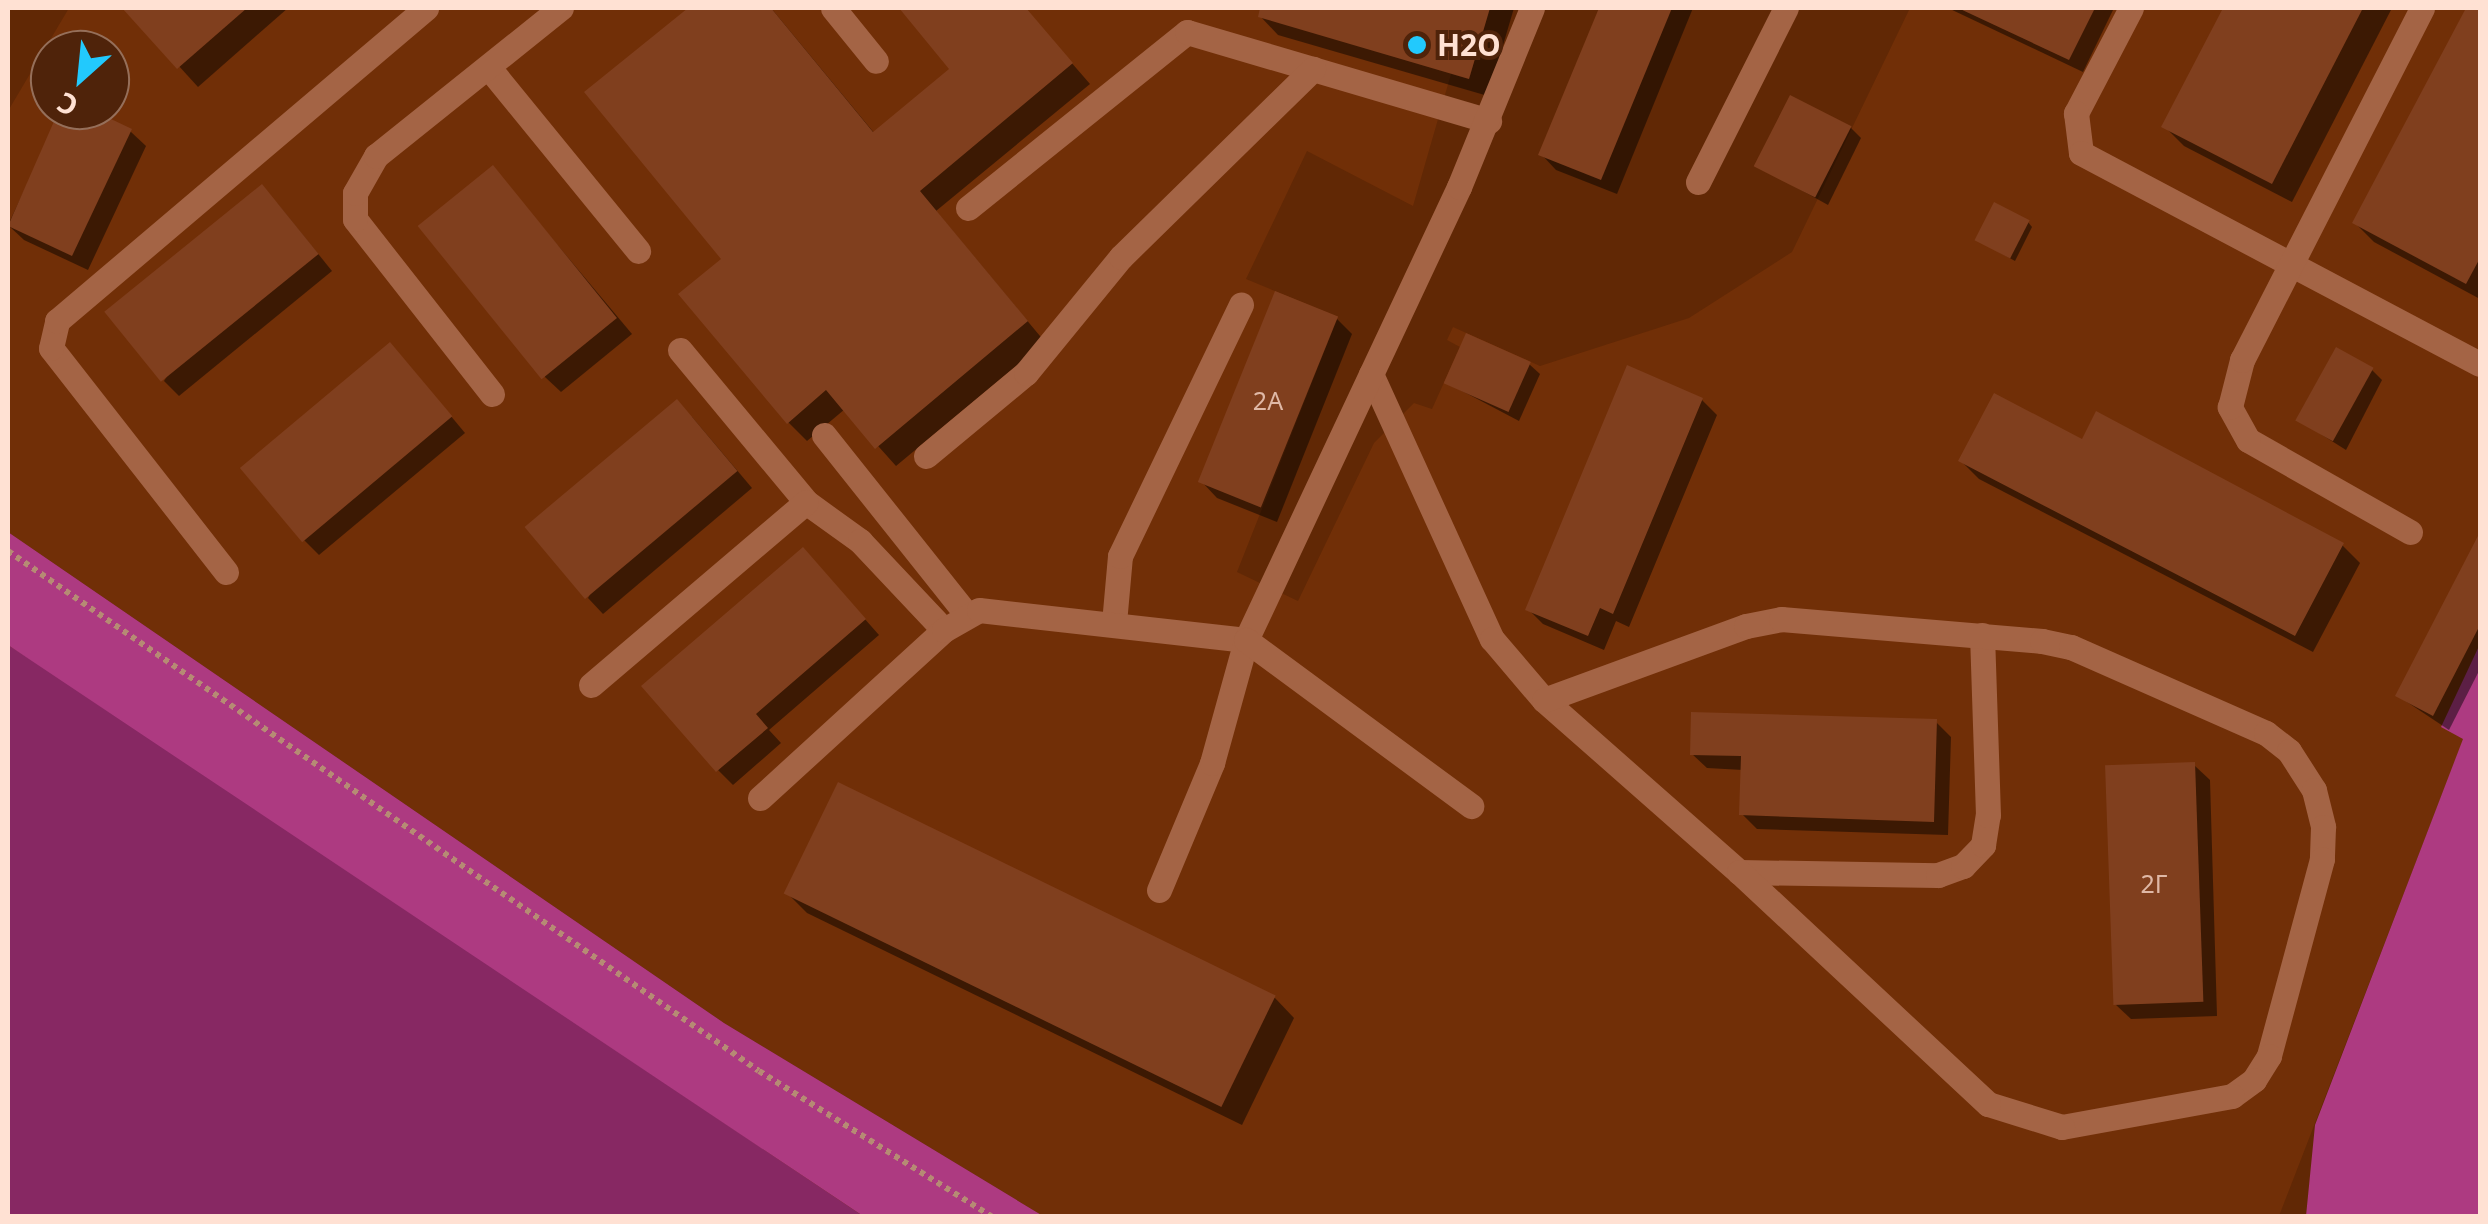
<!DOCTYPE html>
<meta charset="utf-8">
<style>
body{margin:0}
#map{position:relative;width:2488px;height:1224px;overflow:hidden;background:#612805;font-family:"Noto Sans",sans-serif}
div>[style]{position:absolute}
[style*='--x']{left:calc(var(--x)*1px);top:calc(var(--y)*1px);width:calc(var(--w)*1px);rotate:calc(var(--a)*1deg)}
.built>*{inset:0;background:#712f07}
.green>*{inset:0;background:#872863}
.forest>*{inset:0;background:#ad3a81}
.shadow>*{inset:0;background:#0007}
.building>*{inset:0;background:#803f1e;transform-origin:0 0}
.path>*{height:6px;margin-top:-3px;transform-origin:0;background:repeating-linear-gradient(90deg,#b68b74 0 5px,transparent 0 10px)}
.minor>*{height:25px;margin:-12.5px;padding:0 12.5px;transform-origin:12.5px;border-radius:12.5px;background:#a46445}
.dots>*{width:28px;height:28px;translate:-50% -50%;box-sizing:border-box;border:5px solid #4f230a;border-radius:50%}
span{translate:-50% -50%;white-space:nowrap;text-align:center;line-height:1.15;-webkit-text-stroke:8px #4f230a;paint-order:stroke}
.number-label{font-size:25px;color:#dfb8a6}
.number-label span{-webkit-text-stroke-width:0}
.poi-label{font-size:30px;color:#ffe1d3;font-weight:700}
.left{translate:0 -50%;text-align:left}
.frame{position:absolute;inset:0;border:10px solid #ffe1d3;pointer-events:none}
.north{position:absolute;left:30px;top:30px;width:100px;height:100px;box-sizing:border-box;background:#4f230a;border:2px solid #956f5a;border-radius:50%;rotate:207deg;font-size:28px;font-weight:700;line-height:40px;text-align:center;color:#ffe1d3}
.north::after{content:'';display:block;margin:auto;width:35px;height:45px;background:#22c9fd;clip-path:polygon(50% 0,100% 100%,50% 72%,0 100%)}
</style>
<div id="map">
<div class="built">
<i style="clip-path:polygon(evenodd,69px 8px,1490px 8px,1469px 79px,1451px 74px,1413px 206px,1307px 151px,1246px 279px,1338px 317px,1237px 572px,1298px 601px,1374px 443px,1414px 403px,1432px 409px,1460px 347px,1447px 340px,1453px 327px,1540px 366px,1689px 318px,1792px 252px,1910px 8px,2480px 8px,2480px 651px,2442px 727px,2464px 738px,2279px 1216px,1043px 1216px,724px 1023px,8px 532px,8px 111px,69px 8px,50px 50px,110px 50px,110px 110px,50px 110px,50px 50px)"></i>
</div>
<div class="green">
<i style="clip-path:polygon(8px 645px,75px 687px,863px 1216px,8px 1216px)"></i>
</div>
<div class="forest">
<i style="clip-path:polygon(8px 532px,724px 1023px,1043px 1216px,863px 1216px,8px 645px)"></i>
<i style="clip-path:polygon(2480px 644px,2480px 1216px,2306px 1216px,2315px 1125px,2463px 739px,2441px 727px)"></i>
</div>
<div class="shadow">
<i style="clip-path:polygon(126px 8px,288px 8px,198px 87px)"></i>
<i style="clip-path:polygon(691px 8px,771px 8px,875px 134px,952px 69px,902px 8px,1024px 8px,1090px 84px,936px 211px,1045px 342px,896px 466px,845px 409px,807px 441px,788px 422px,724px 259px,587px 93px)"></i>
<i style="clip-path:polygon(1262px 8px,1514px 8px,1488px 96px,1278px 35px,1260px 16px)"></i>
<i style="clip-path:polygon(1603px 8px,1693px 8px,1617px 194px,1556px 170px,1541px 154px)"></i>
<i style="clip-path:polygon(1948px 8px,2111px 8px,2113px 10px,2083px 72px)"></i>
<i style="clip-path:polygon(2226px 8px,2392px 8px,2292px 202px,2184px 146px,2164px 126px)"></i>
<i style="clip-path:polygon(2469px 8px,2480px 8px,2480px 299px,2374px 242px,2355px 223px)"></i>
<i style="clip-path:polygon(62px 110px,86px 110px,130px 131px,146px 146px,88px 270px,24px 240px,8px 225px)"></i>
<i style="clip-path:polygon(1851px 128px,1861px 138px,1828px 205px,1758px 166px)"></i>
<i style="clip-path:polygon(493px 168px,632px 334px,561px 392px,545px 377px)"></i>
<i style="clip-path:polygon(277px 203px,332px 271px,179px 396px,164px 381px)"></i>
<i style="clip-path:polygon(2028px 222px,2032px 227px,2015px 261px,1977px 240px)"></i>
<i style="clip-path:polygon(1337px 319px,1352px 334px,1277px 522px,1217px 498px,1202px 482px)"></i>
<i style="clip-path:polygon(405px 361px,465px 433px,319px 555px,304px 540px)"></i>
<i style="clip-path:polygon(1529px 364px,1540px 374px,1519px 421px,1447px 383px)"></i>
<i style="clip-path:polygon(2372px 370px,2382px 380px,2346px 450px,2300px 421px)"></i>
<i style="clip-path:polygon(1702px 400px,1717px 415px,1629px 627px,1616px 621px,1604px 650px,1543px 624px,1528px 609px)"></i>
<i style="clip-path:polygon(692px 417px,752px 488px,603px 614px,588px 598px)"></i>
<i style="clip-path:polygon(2083px 442px,2342px 545px,2360px 563px,2313px 652px,1979px 479px,1961px 461px)"></i>
<i style="clip-path:polygon(2480px 538px,2480px 669px,2449px 730px,2398px 696px)"></i>
<i style="clip-path:polygon(817px 565px,879px 635px,769px 730px,781px 743px,733px 785px,718px 770px)"></i>
<i style="clip-path:polygon(1936px 722px,1951px 737px,1948px 835px,1757px 829px,1742px 814px,1743px 770px,1707px 768px,1692px 754px)"></i>
<i style="clip-path:polygon(2194px 765px,2210px 780px,2217px 1016px,2131px 1019px,2115px 1004px)"></i>
<i style="clip-path:polygon(787px 893px,1275px 998px,1294px 1018px,1242px 1125px,807px 913px)"></i>
</div>
<div class="building">
<i style="clip-path:polygon(122px 8px,247px 8px,177px 69px)"></i>
<i style="clip-path:polygon(688px 8px,771px 8px,873px 132px,949px 69px,899px 8px,1026px 8px,1073px 63px,920px 191px,1028px 321px,875px 449px,826px 390px,787px 424px,678px 294px,721px 259px,584px 92px)"></i>
<i style="clip-path:polygon(1260px 8px,1490px 8px,1469px 79px,1258px 17px)"></i>
<i style="clip-path:polygon(1599px 8px,1672px 8px,1601px 180px,1538px 155px)"></i>
<i style="clip-path:polygon(1958px 8px,2095px 8px,2069px 60px)"></i>
<i style="clip-path:polygon(2223px 8px,2363px 8px,2272px 184px,2161px 127px)"></i>
<i style="clip-path:polygon(2466px 8px,2480px 8px,2480px 258px,2466px 284px,2352px 223px)"></i>
<i style="left:1790px;top:95px;width:69px;height:80px;rotate:27deg"></i>
<i style="clip-path:polygon(59px 110px,92px 110px,132px 129px,72px 256px,8px 226px)"></i>
<i style="left:493px;top:165px;width:197px;height:97px;rotate:51deg"></i>
<i style="left:262px;top:184px;width:90px;height:203px;rotate:51deg"></i>
<i style="left:1994px;top:202px;width:40px;height:43px;rotate:27deg"></i>
<i style="left:1275px;top:291px;width:68px;height:206px;rotate:22deg"></i>
<i style="left:1466px;top:333px;width:71px;height:55px;rotate:24deg"></i>
<i style="left:390px;top:342px;width:97px;height:196px;rotate:50deg"></i>
<i style="left:2336px;top:347px;width:43px;height:84px;rotate:29deg"></i>
<i style="clip-path:polygon(1627px 365px,1703px 398px,1613px 614px,1600px 608px,1588px 636px,1525px 610px)"></i>
<i style="clip-path:polygon(1994px 393px,2082px 439px,2096px 411px,2344px 543px,2295px 636px,1958px 461px)"></i>
<i style="left:677px;top:399px;width:94px;height:199px;rotate:50deg"></i>
<i style="clip-path:polygon(2480px 532px,2480px 625px,2433px 716px,2395px 696px)"></i>
<i style="clip-path:polygon(803px 547px,866px 619px,756px 714px,768px 728px,716px 772px,641px 686px)"></i>
<i style="clip-path:polygon(1691px 712px,1937px 719px,1934px 822px,1739px 815px,1741px 756px,1690px 755px)"></i>
<i style="left:2195px;top:762px;width:240px;height:90px;rotate:88deg"></i>
<i style="left:838px;top:782px;width:487px;height:124px;rotate:26deg"></i>
</div>
<div class="path">
<i style="--x:8;--y:551;--w:913;--a:34.7"></i>
<i style="--x:759;--y:1071;--w:274;--a:32"></i>
</div>
<div class="minor">
<i style="--x:833;--y:8;--w:68;--a:50.9"></i>
<i style="--x:2131;--y:8;--w:119;--a:117.6"></i>
<i style="--x:2076;--y:113;--w:40;--a:82.9"></i>
<i style="--x:2081;--y:153;--w:451;--a:27.9"></i>
<i style="--x:489;--y:68;--w:236;--a:50.8"></i>
<i style="--x:1698;--y:182;--w:195;--a:-63.2"></i>
<i style="--x:968;--y:208;--w:281;--a:-38.8"></i>
<i style="--x:1187;--y:32;--w:315;--a:16.4"></i>
<i style="--x:680;--y:350;--w:197;--a:50.3"></i>
<i style="--x:806;--y:502;--w:67;--a:35.8"></i>
<i style="--x:860;--y:541;--w:122;--a:46.7"></i>
<i style="--x:1371;--y:374;--w:291;--a:65.5"></i>
<i style="--x:1492;--y:639;--w:80;--a:49.6"></i>
<i style="--x:1544;--y:700;--w:260;--a:41.4"></i>
<i style="--x:1739;--y:872;--w:199;--a:0.9"></i>
<i style="--x:1938;--y:875;--w:27;--a:-20"></i>
<i style="--x:1963;--y:866;--w:29;--a:-46"></i>
<i style="--x:1983;--y:845;--w:30;--a:-81"></i>
<i style="--x:1988;--y:815;--w:180;--a:-91.9"></i>
<i style="--x:492;--y:394;--w:222;--a:-128.1"></i>
<i style="--x:355;--y:219;--w:26;--a:-90"></i>
<i style="--x:355;--y:193;--w:43;--a:-60.4"></i>
<i style="--x:376;--y:156;--w:237;--a:-38.7"></i>
<i style="--x:824;--y:435;--w:230;--a:51.5"></i>
<i style="--x:926;--y:456;--w:130;--a:-39.7"></i>
<i style="--x:1026;--y:373;--w:150;--a:-50.7"></i>
<i style="--x:1121;--y:257;--w:269;--a:-44.4"></i>
<i style="--x:2410;--y:532;--w:186;--a:-150.4"></i>
<i style="--x:2248;--y:440;--w:38;--a:-119"></i>
<i style="--x:2230;--y:407;--w:49;--a:-75.7"></i>
<i style="--x:2242;--y:360;--w:395;--a:-62.9"></i>
<i style="--x:226;--y:572;--w:284;--a:-128"></i>
<i style="--x:51;--y:348;--w:28;--a:-77"></i>
<i style="--x:57;--y:321;--w:484;--a:-40.3"></i>
<i style="--x:1114;--y:623;--w:67;--a:-84.9"></i>
<i style="--x:1120;--y:556;--w:279;--a:-64.3"></i>
<i style="--x:591;--y:685;--w:282;--a:-40.4"></i>
<i style="--x:1544;--y:700;--w:215;--a:-20.1"></i>
<i style="--x:1746;--y:626;--w:36;--a:-11"></i>
<i style="--x:1781;--y:619;--w:262;--a:4.8"></i>
<i style="--x:2042;--y:641;--w:30;--a:12"></i>
<i style="--x:2071;--y:647;--w:213;--a:23.8"></i>
<i style="--x:2266;--y:733;--w:29;--a:38"></i>
<i style="--x:2289;--y:751;--w:46;--a:57.3"></i>
<i style="--x:2314;--y:790;--w:38;--a:76"></i>
<i style="--x:2323;--y:827;--w:32;--a:92"></i>
<i style="--x:2322;--y:859;--w:204;--a:105.1"></i>
<i style="--x:2269;--y:1056;--w:28;--a:122"></i>
<i style="--x:2254;--y:1080;--w:27;--a:144"></i>
<i style="--x:2232;--y:1096;--w:173;--a:169.7"></i>
<i style="--x:2062;--y:1127;--w:77;--a:-162.7"></i>
<i style="--x:1988;--y:1104;--w:340;--a:-137"></i>
<i style="--x:760;--y:798;--w:249;--a:-42.4"></i>
<i style="--x:944;--y:630;--w:40;--a:-29.7"></i>
<i style="--x:979;--y:610;--w:269;--a:6.4"></i>
<i style="--x:1246;--y:640;--w:501;--a:-64.82"></i>
<i style="--x:1459;--y:187;--w:193;--a:-67.8"></i>
<i style="--x:1159;--y:890;--w:138;--a:-67.3"></i>
<i style="--x:1212;--y:763;--w:128;--a:-74.5"></i>
<i style="--x:1246;--y:640;--w:280;--a:36.4"></i>
</div>
<div class="dots">
<i style="left:1417px;top:45px;background:#22c9fd"></i>
</div>
<div class="number-label">
<span style="left:1268px;top:400px">2А</span>
<span style="left:2154px;top:883px">2Г</span>
</div>
<div class="poi-label">
<span class="left" style="left:1437px;top:45px">Н2О</span>
</div>
<div class="frame"></div>
<div class="north">С</div>
</div>
